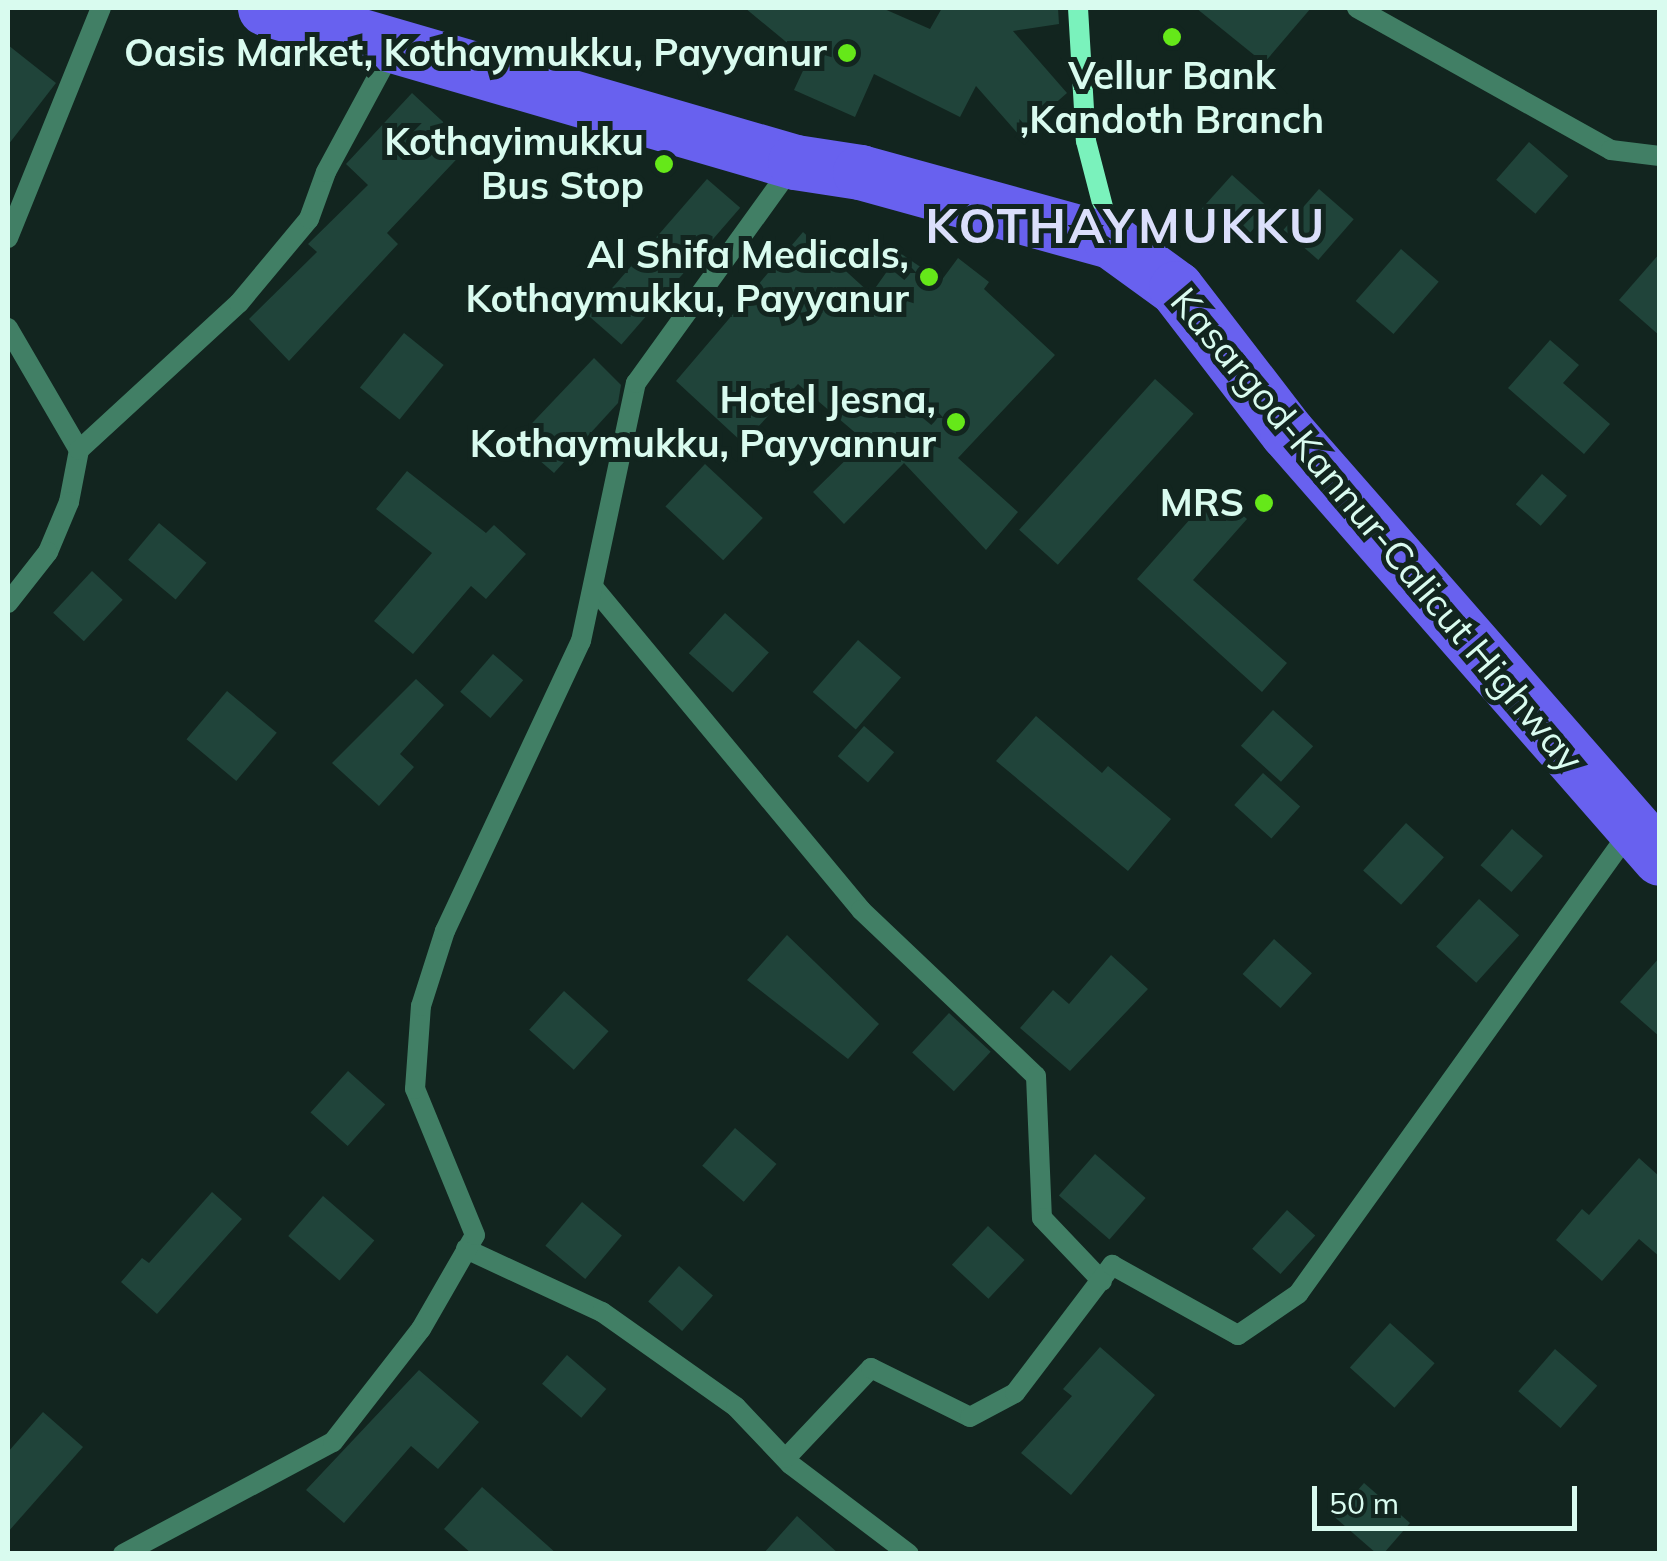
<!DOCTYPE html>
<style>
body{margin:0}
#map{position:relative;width:1667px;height:1561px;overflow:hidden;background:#12251f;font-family:Mulish,sans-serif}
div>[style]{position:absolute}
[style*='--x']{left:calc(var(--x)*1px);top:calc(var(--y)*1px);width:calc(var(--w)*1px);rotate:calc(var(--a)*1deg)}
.building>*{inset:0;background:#20443a;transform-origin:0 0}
.street>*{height:20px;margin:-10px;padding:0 10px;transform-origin:10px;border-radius:10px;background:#417f65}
.secondary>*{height:20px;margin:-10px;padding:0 10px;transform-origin:10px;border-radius:10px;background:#7af2bc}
.highway>*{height:55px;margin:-27.5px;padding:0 27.5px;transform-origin:27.5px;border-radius:27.5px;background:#6861ef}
.dots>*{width:28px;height:28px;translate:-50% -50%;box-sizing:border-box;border:5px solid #12251f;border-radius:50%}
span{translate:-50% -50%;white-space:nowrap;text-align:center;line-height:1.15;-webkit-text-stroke:10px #12251f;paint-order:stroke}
.poi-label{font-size:38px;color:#d9fbef;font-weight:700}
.right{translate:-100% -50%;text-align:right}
.street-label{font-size:38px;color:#d9fbef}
.district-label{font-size:48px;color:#dbdffb;font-weight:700;letter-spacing:2.5px}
.frame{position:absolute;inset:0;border:10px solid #d9fbef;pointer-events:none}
.scale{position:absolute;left:1312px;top:1486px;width:265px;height:45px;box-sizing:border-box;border:5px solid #d9fbef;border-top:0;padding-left:12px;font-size:30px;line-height:35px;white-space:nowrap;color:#d9fbef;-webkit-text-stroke:8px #12251f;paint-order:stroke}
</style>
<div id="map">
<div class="building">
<i style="clip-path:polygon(745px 8px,882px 8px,930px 29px,942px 8px,1058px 8px,1059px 24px,1013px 31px,1067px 93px,1019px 135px,976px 86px,960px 117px,874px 74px,855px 117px,794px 90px,808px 60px)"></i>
<i style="clip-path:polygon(1196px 8px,1311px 8px,1264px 63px)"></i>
<i style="clip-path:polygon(8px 45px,56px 83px,8px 145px)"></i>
<i style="clip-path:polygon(412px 93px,469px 146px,387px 233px,398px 244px,289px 361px,249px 319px,317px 252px,308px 244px,368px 185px,346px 164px)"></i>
<i style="left:1529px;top:142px;width:52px;height:50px;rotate:41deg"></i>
<i style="left:1232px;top:175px;width:52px;height:45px;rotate:42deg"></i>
<i style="left:707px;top:179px;width:44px;height:181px;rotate:41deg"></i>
<i style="left:1319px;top:189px;width:46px;height:54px;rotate:41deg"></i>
<i style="clip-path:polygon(803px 232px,871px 294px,900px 253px,941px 281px,958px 258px,989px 282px,984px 289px,1055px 355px,958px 458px,1018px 512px,986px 550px,904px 463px,844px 524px,813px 492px,865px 441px,798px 384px,743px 443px,676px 381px)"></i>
<i style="left:1401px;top:249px;width:50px;height:69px;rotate:41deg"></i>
<i style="clip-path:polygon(1660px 253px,1660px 336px,1619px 300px)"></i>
<i style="left:404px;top:333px;width:51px;height:70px;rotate:39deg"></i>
<i style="clip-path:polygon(1550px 340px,1579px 365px,1563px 383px,1610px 424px,1584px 454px,1508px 388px)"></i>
<i style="clip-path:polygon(594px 358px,621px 385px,618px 403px,554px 473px,516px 440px)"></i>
<i style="left:1155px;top:379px;width:52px;height:203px;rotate:42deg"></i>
<i style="left:705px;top:464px;width:79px;height:58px;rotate:43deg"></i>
<i style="clip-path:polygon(407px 471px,486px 533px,494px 525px,526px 554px,486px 599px,471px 586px,413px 654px,374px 621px,432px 553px,376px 509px)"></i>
<i style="left:1542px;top:474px;width:33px;height:40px;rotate:41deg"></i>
<i style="clip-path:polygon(1215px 491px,1247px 519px,1193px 580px,1287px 663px,1262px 692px,1137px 579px)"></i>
<i style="left:159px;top:523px;width:62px;height:48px;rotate:40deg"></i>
<i style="left:92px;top:571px;width:42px;height:57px;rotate:43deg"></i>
<i style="left:725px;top:613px;width:59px;height:54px;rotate:42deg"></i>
<i style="left:858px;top:640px;width:57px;height:69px;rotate:41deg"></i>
<i style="left:493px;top:654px;width:40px;height:50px;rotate:41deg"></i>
<i style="clip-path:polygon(416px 679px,444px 705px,400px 754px,414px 767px,379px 806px,332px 763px)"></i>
<i style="left:227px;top:691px;width:65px;height:63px;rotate:40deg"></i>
<i style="left:1273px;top:710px;width:54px;height:48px;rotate:42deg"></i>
<i style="clip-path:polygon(1036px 716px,1102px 773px,1108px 766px,1171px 819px,1128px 871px,996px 761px)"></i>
<i style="left:864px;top:726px;width:40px;height:40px;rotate:41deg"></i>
<i style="left:1263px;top:773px;width:50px;height:43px;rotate:42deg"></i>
<i style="left:1406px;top:823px;width:51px;height:64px;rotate:42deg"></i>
<i style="left:1512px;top:829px;width:41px;height:48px;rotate:41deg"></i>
<i style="left:1479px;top:899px;width:54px;height:64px;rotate:42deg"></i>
<i style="clip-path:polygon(787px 935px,879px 1024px,848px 1059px,747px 980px)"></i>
<i style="left:1274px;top:939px;width:51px;height:47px;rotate:42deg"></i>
<i style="clip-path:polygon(1111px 955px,1148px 989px,1070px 1071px,1020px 1028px,1053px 990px,1069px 1004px)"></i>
<i style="clip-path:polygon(1660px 957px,1660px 1037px,1620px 1002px)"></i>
<i style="left:564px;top:991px;width:60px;height:52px;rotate:42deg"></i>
<i style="left:949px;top:1013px;width:57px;height:54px;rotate:43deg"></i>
<i style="left:348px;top:1071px;width:50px;height:56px;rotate:42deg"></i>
<i style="left:735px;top:1128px;width:55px;height:50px;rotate:41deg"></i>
<i style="left:1095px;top:1154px;width:67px;height:55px;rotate:41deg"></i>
<i style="clip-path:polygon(1639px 1158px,1660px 1177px,1660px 1257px,1639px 1239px,1602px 1281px,1556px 1240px,1582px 1209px,1589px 1215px)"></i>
<i style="clip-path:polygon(212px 1192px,242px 1219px,157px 1314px,121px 1282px,142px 1258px,149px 1263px)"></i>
<i style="left:323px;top:1196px;width:68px;height:53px;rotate:41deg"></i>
<i style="left:582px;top:1202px;width:52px;height:57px;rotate:40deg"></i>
<i style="left:1287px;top:1210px;width:38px;height:52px;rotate:42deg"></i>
<i style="left:988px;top:1226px;width:50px;height:53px;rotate:43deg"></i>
<i style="left:679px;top:1266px;width:45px;height:47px;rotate:41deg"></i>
<i style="left:1390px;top:1323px;width:60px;height:60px;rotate:42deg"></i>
<i style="clip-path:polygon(1100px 1347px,1155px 1395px,1071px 1495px,1021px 1453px,1072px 1396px,1063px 1389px)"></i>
<i style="left:1555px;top:1349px;width:56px;height:56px;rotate:41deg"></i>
<i style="left:567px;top:1355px;width:52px;height:38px;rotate:41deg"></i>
<i style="clip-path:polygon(419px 1370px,479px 1422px,438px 1469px,411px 1446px,344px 1523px,306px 1490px)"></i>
<i style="clip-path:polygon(43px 1412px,83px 1447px,8px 1532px,8px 1452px)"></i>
<i style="left:1364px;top:1483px;width:61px;height:45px;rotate:41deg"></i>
<i style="clip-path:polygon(482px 1487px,557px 1554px,472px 1554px,444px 1529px)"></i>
<i style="clip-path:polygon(797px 1516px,839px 1554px,763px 1554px)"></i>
</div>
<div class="street">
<i style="--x:1357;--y:8;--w:291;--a:29.2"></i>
<i style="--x:1611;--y:150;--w:49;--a:7"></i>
<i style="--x:8;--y:238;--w:248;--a:-68"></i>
<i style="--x:8;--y:328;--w:141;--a:59.8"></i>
<i style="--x:79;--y:450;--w:53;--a:100.9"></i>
<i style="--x:69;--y:502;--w:54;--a:112.8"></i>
<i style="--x:48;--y:552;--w:65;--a:128.1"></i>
<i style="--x:79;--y:450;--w:217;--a:-42.6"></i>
<i style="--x:239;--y:303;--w:109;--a:-50.2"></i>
<i style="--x:309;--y:219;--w:50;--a:-70.1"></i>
<i style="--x:326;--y:172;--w:141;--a:-61.6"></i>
<i style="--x:593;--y:587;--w:420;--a:50.3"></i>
<i style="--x:861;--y:910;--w:241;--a:43.5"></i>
<i style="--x:1036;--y:1076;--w:142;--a:87.6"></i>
<i style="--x:1042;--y:1218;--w:87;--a:46.4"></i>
<i style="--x:466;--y:1249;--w:150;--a:24.9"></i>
<i style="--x:602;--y:1312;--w:164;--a:35.3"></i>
<i style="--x:736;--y:1407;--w:79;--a:46.5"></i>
<i style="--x:790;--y:1464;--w:149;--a:37.1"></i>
<i style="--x:786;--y:1458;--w:124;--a:-46.6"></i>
<i style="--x:871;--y:1368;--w:110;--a:26.3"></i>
<i style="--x:970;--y:1417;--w:51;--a:-28.1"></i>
<i style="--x:1015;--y:1393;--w:161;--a:-52.8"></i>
<i style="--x:1112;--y:1265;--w:144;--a:29.1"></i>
<i style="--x:1238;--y:1335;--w:73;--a:-34.3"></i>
<i style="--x:1298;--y:1294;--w:570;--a:-54.36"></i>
<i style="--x:123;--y:1554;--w:238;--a:-28.1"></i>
<i style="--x:333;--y:1442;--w:143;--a:-52.1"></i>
<i style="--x:421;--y:1329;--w:108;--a:-60.1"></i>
<i style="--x:475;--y:1235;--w:158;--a:-112.3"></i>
<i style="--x:415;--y:1089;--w:83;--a:-85.9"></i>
<i style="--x:421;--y:1006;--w:79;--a:-72.3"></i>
<i style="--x:445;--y:931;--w:320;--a:-64.9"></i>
<i style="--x:581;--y:641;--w:264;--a:-78"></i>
<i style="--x:636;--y:383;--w:270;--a:-54.2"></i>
</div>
<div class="secondary">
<i style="--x:1078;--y:8;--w:133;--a:86.6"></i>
<i style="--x:1086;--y:141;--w:96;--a:75.5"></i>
</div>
<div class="highway">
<i style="--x:265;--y:8;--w:552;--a:16.2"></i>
<i style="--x:795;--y:162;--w:66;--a:8.7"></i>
<i style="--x:860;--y:172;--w:260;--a:15.4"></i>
<i style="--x:1111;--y:241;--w:80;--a:35.9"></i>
<i style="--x:1176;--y:288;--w:182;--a:52.4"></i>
<i style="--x:1287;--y:432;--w:566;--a:48.8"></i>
</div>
<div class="dots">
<i style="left:1172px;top:37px;background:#65e819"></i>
<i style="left:847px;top:53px;background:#65e819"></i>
<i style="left:664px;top:164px;background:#65e819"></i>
<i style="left:929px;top:277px;background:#65e819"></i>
<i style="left:956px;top:422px;background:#65e819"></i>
<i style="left:1264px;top:503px;background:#65e819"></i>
</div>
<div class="poi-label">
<span class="right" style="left:827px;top:53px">Oasis Market, Kothaymukku, Payyanur</span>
<span style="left:1172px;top:98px">Vellur Bank<br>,Kandoth Branch</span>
<span class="right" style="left:644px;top:164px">Kothayimukku<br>Bus Stop</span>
<span class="right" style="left:909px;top:277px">Al Shifa Medicals,<br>Kothaymukku, Payyanur</span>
<span class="right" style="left:936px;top:422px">Hotel Jesna,<br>Kothaymukku, Payyannur</span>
<span class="right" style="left:1244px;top:503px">MRS</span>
</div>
<div class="street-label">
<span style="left:1377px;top:530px;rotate:50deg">Kasargod-Kannur-Calicut Highway</span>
</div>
<div class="district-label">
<span style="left:1126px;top:226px">KOTHAYMUKKU</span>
</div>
<div class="frame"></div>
<div class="scale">50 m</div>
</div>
